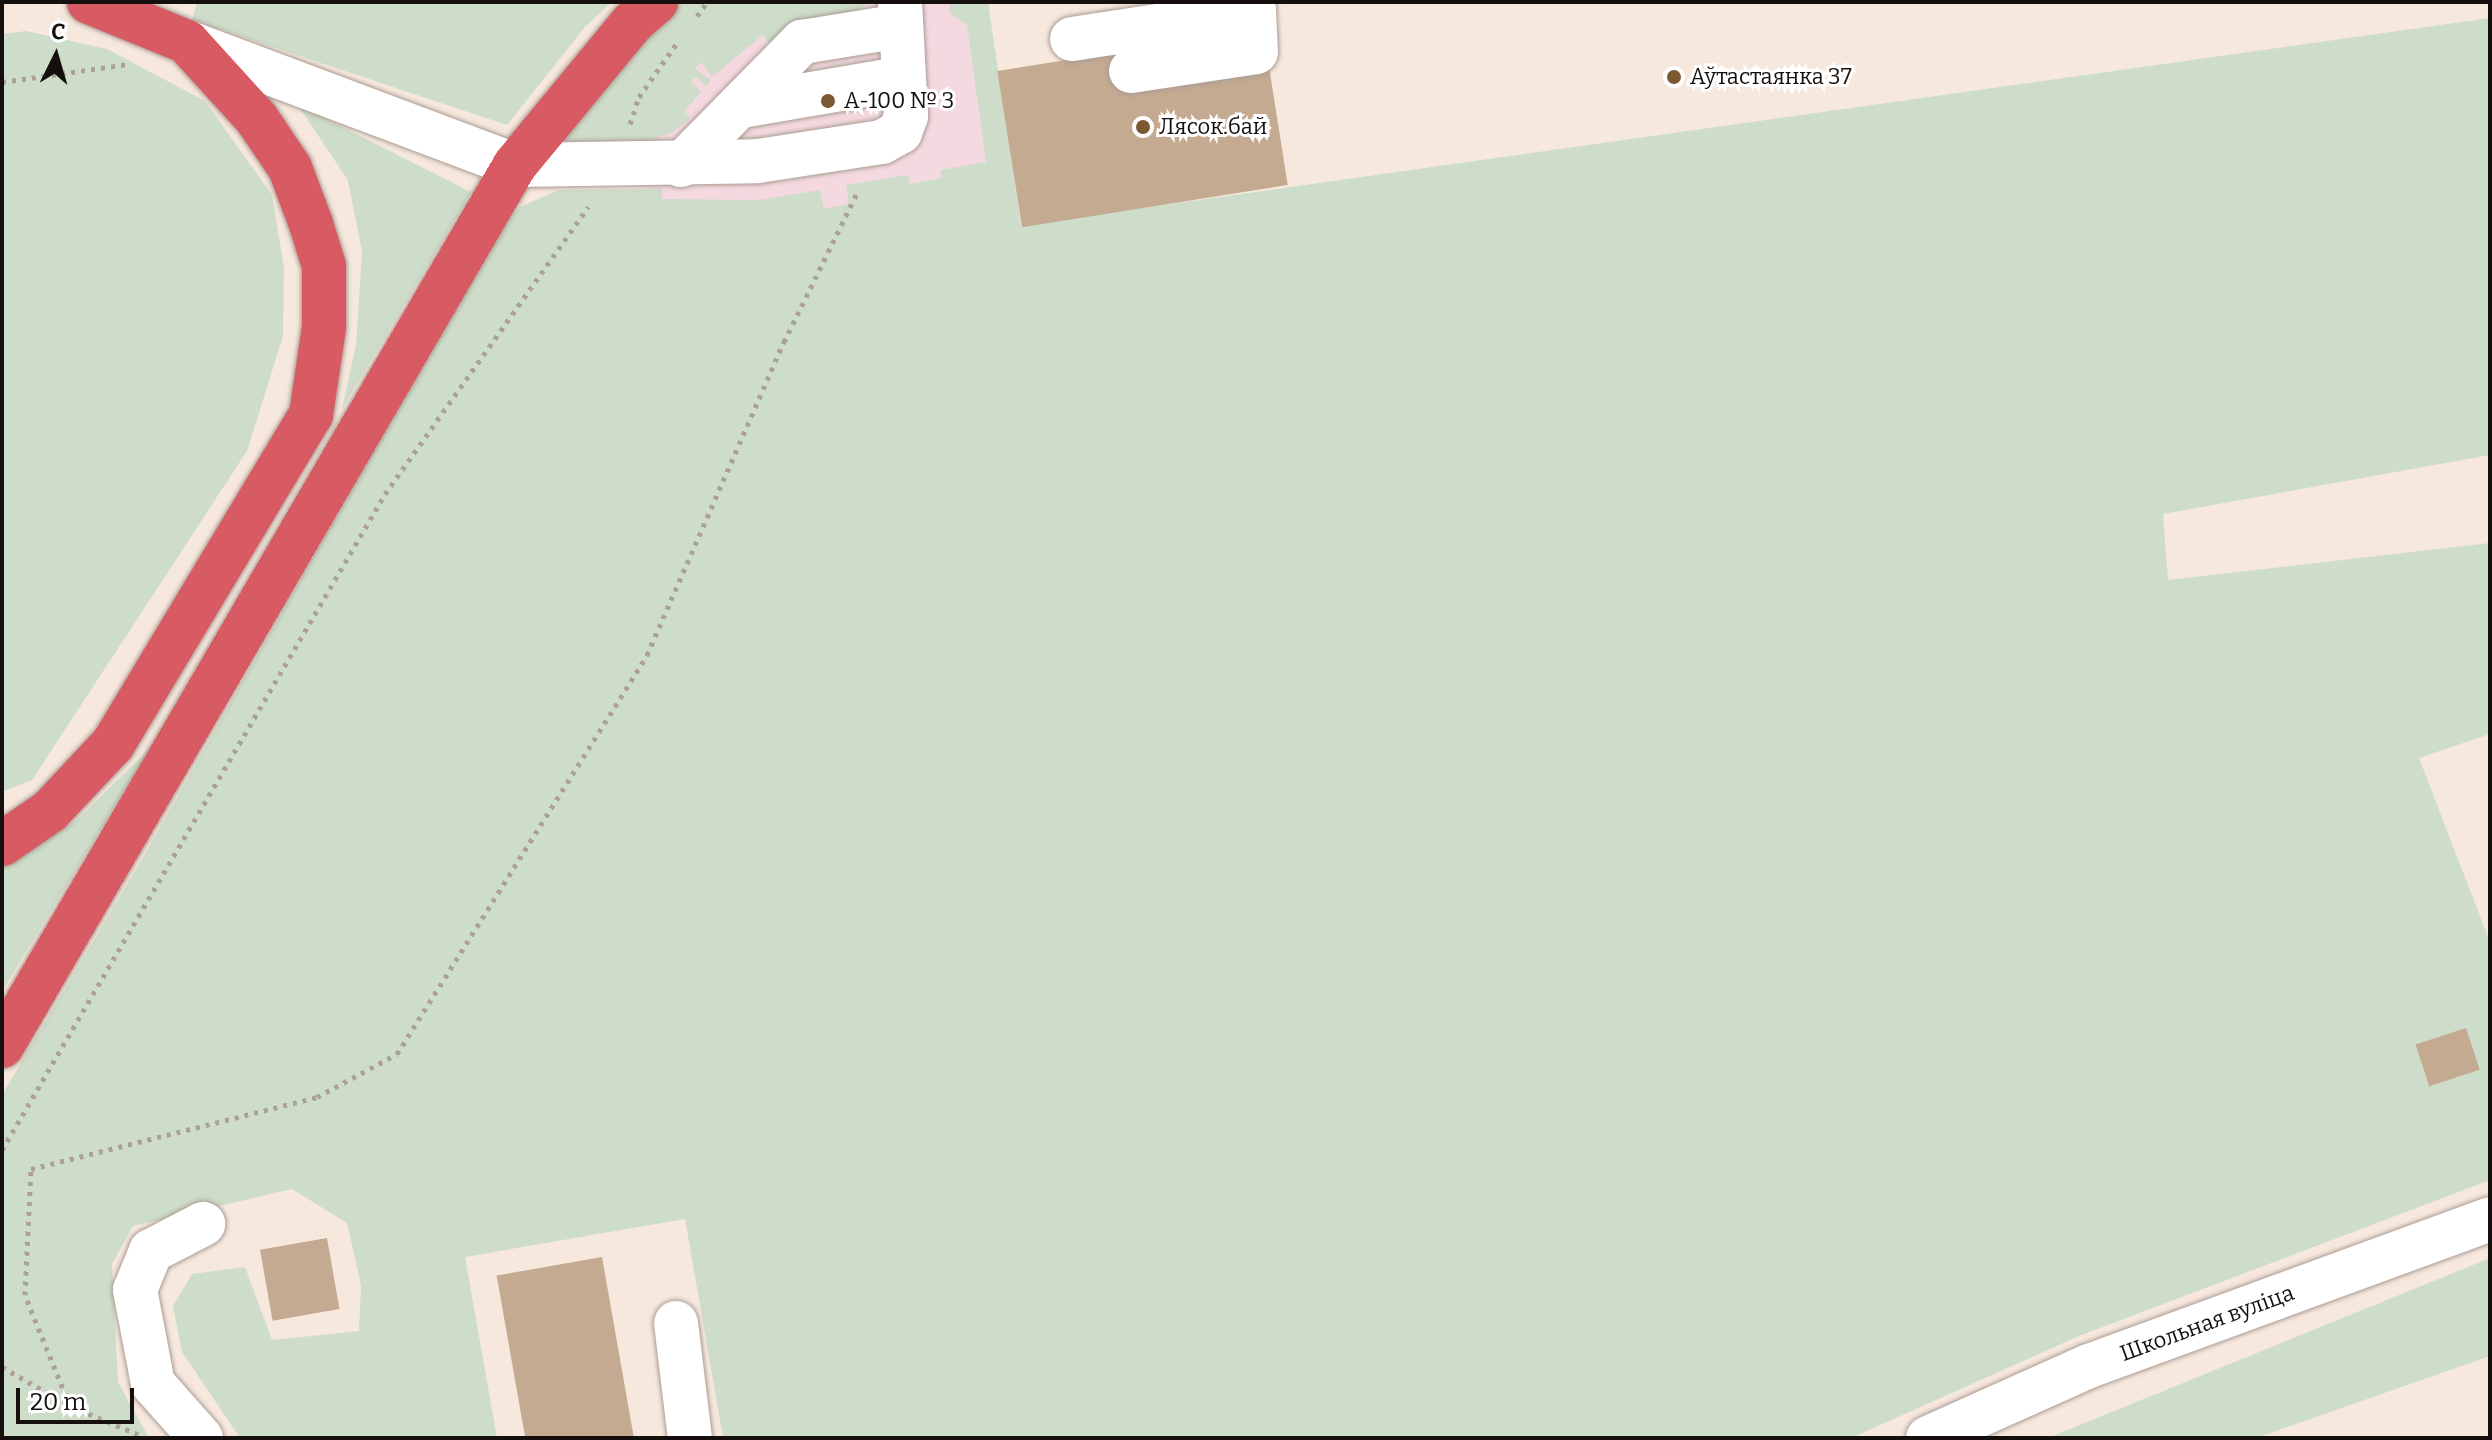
<!DOCTYPE html>
<meta charset="utf-8">
<style>
body{margin:0}
#map{position:relative;width:2492px;height:1440px;overflow:hidden;background:#f7e8de;font-family:Bitter,serif}
div>[style]{position:absolute}
[style*='--x']{left:calc(var(--x)*1px);top:calc(var(--y)*1px);width:calc(var(--w)*1px);rotate:calc(var(--a)*1deg)}
.commercial>*{inset:0;background:#f4dae0}
.green>*{inset:0;background:#cdddc9}
.building>*{inset:0;background:#c3aa90;transform-origin:0 0}
.path>*{height:5px;margin-top:-2.5px;transform-origin:0;background:repeating-linear-gradient(90deg,#aca098 0 4px,transparent 0 10px)}
.roads{filter:drop-shadow(0 0 2px #ab9c93) drop-shadow(0 0 2px #ab9c93)}
.minor>*{height:44px;margin:-22px;padding:0 22px;transform-origin:22px;border-radius:22px;background:#fff}
.highway>*{height:44px;margin:-22px;padding:0 22px;transform-origin:22px;border-radius:22px;background:#d85a63}
.dots>*{width:22px;height:22px;translate:-50% -50%;box-sizing:border-box;border:4px solid #fff;border-radius:50%}
span{translate:-50% -50%;white-space:nowrap;text-align:center;line-height:1.15;-webkit-text-stroke:6px #fff;paint-order:stroke}
.poi-label{font-size:22px;color:#15100d}
.left{translate:0 -50%;text-align:left}
.street-label{font-size:22px;color:#15100d}
.frame{position:absolute;inset:0;border:4px solid #15100d;pointer-events:none}
.north{position:absolute;left:16px;top:16px;width:80px;height:80px;-webkit-text-stroke:6px #fff;paint-order:stroke;rotate:5deg;font-size:22px;font-weight:700;line-height:32px;text-align:center;color:#15100d}
.north::after{content:'';display:block;margin:auto;width:28px;height:36px;background:#15100d;clip-path:polygon(50% 0,100% 100%,50% 72%,0 100%)}
.scale{position:absolute;left:16px;top:1388px;width:118px;height:36px;box-sizing:border-box;border:4px solid #15100d;border-top:0;padding-left:10px;font-size:24px;line-height:28px;white-space:nowrap;color:#15100d;-webkit-text-stroke:6px #fff;paint-order:stroke}
</style>
<div id="map">
<div class="commercial">
<i style="clip-path:polygon(788px 2px,970px 2px,997px 193px,648px 230px,648px 106px,686px 60px)"></i>
</div>
<div class="green">
<i style="clip-path:polygon(197px 2px,612px 2px,585px 27px,507px 125px,192px 20px)"></i>
<i style="clip-path:polygon(671px 2px,868px 2px,853px 15px,770px 45px,763px 35px,712px 77px,701px 62px,695px 69px,711px 80px,706px 86px,696px 77px,691px 81px,701px 92px,684px 112px,690px 118px,673px 132px,646px 141px,567px 142px,565px 138px)"></i>
<i style="clip-path:polygon(949px 2px,988px 2px,1021px 225px,2490px 18px,2490px 455px,2163px 514px,2168px 580px,2490px 543px,2490px 734px,2419px 758px,2490px 942px,2490px 1180px,2079px 1336px,1851px 1438px,723px 1438px,685px 1219px,465px 1257px,497px 1438px,240px 1438px,182px 1352px,173px 1306px,192px 1274px,245px 1267px,272px 1340px,359px 1331px,361px 1285px,347px 1223px,292px 1189px,133px 1226px,112px 1264px,118px 1382px,149px 1438px,2px 1438px,2px 1095px,144px 856px,501px 226px,520px 207px,559px 190px,662px 189px,662px 199px,759px 200px,820px 190px,824px 209px,849px 204px,846px 185px,908px 175px,910px 184px,942px 178px,940px 170px,986px 162px,967px 25px,950px 13px)"></i>
<i style="clip-path:polygon(26px 31px,107px 49px,205px 101px,272px 195px,284px 268px,283px 336px,247px 451px,32px 780px,2px 792px,2px 34px)"></i>
<i style="clip-path:polygon(297px 104px,471px 192px,342px 409px,356px 344px,362px 252px,348px 180px)"></i>
<i style="clip-path:polygon(153px 745px,108px 817px,2px 991px,2px 864px,77px 820px)"></i>
<i style="clip-path:polygon(2490px 1258px,2490px 1356px,2256px 1438px,2048px 1438px)"></i>
</div>
<div class="building">
<i style="left:1263px;top:29px;width:158px;height:269px;rotate:81deg"></i>
<i style="left:2466px;top:1028px;width:44px;height:53px;rotate:72deg"></i>
<i style="left:327px;top:1238px;width:72px;height:68px;rotate:80deg"></i>
<i style="left:602px;top:1257px;width:184px;height:107px;rotate:80deg"></i>
</div>
<div class="path">
<i style="--x:697;--y:16;--w:17;--a:-54"></i>
<i style="--x:2;--y:82;--w:127;--a:-8.1"></i>
<i style="--x:630;--y:124;--w:28;--a:-72"></i>
<i style="--x:639;--y:97;--w:70;--a:-54.9"></i>
<i style="--x:2;--y:1150;--w:760;--a:-59.72"></i>
<i style="--x:385;--y:494;--w:352;--a:-54.7"></i>
<i style="--x:2;--y:1367;--w:78;--a:29.8"></i>
<i style="--x:70;--y:1406;--w:78;--a:22.6"></i>
<i style="--x:70;--y:1406;--w:120;--a:-112.1"></i>
<i style="--x:25;--y:1295;--w:126;--a:-87.3"></i>
<i style="--x:31;--y:1169;--w:295;--a:-14.1"></i>
<i style="--x:317;--y:1097;--w:91;--a:-28.3"></i>
<i style="--x:397;--y:1054;--w:471;--a:-57.9"></i>
<i style="--x:647;--y:655;--w:342;--a:-66.4"></i>
<i style="--x:784;--y:342;--w:170;--a:-63.9"></i>
</div>
<div class="roads">
<div class="minor">
<i style="--x:1072;--y:39;--w:184;--a:-8.7"></i>
<i style="--x:1254;--y:11;--w:9;--a:-96"></i>
<i style="--x:187;--y:42;--w:350;--a:20.6"></i>
<i style="--x:515;--y:165;--w:243;--a:-0.9"></i>
<i style="--x:758;--y:161;--w:125;--a:-8.7"></i>
<i style="--x:882;--y:142;--w:21;--a:-29"></i>
<i style="--x:900;--y:132;--w:17;--a:-69"></i>
<i style="--x:906;--y:116;--w:114;--a:-93"></i>
<i style="--x:1131;--y:71;--w:126;--a:-8.6"></i>
<i style="--x:1256;--y:52;--w:41;--a:-92.8"></i>
<i style="--x:741;--y:106;--w:165;--a:-9.7"></i>
<i style="--x:681;--y:165;--w:173;--a:-45.5"></i>
<i style="--x:802;--y:42;--w:100;--a:-9.2"></i>
<i style="--x:676;--y:1323;--w:116;--a:83.1"></i>
<i style="--x:201;--y:1438;--w:72;--a:-131.6"></i>
<i style="--x:153;--y:1384;--w:96;--a:-100.8"></i>
<i style="--x:135;--y:1290;--w:42;--a:-67.7"></i>
<i style="--x:151;--y:1251;--w:59;--a:-27.4"></i>
<i style="--x:1928;--y:1438;--w:176;--a:-24.1"></i>
<i style="--x:2089;--y:1366;--w:427;--a:-20.1"></i>
</div>
<div class="highway">
<i style="--x:2;--y:844;--w:58;--a:-34.5"></i>
<i style="--x:50;--y:811;--w:92;--a:-46.8"></i>
<i style="--x:113;--y:744;--w:384;--a:-59"></i>
<i style="--x:311;--y:415;--w:89;--a:-81.6"></i>
<i style="--x:324;--y:327;--w:61;--a:-90"></i>
<i style="--x:324;--y:266;--w:44;--a:-107.2"></i>
<i style="--x:311;--y:224;--w:60;--a:-110.6"></i>
<i style="--x:290;--y:168;--w:59;--a:-124"></i>
<i style="--x:257;--y:119;--w:104;--a:-132.3"></i>
<i style="--x:187;--y:42;--w:106;--a:-157.8"></i>
<i style="--x:2;--y:1046;--w:1019;--a:-59.79"></i>
<i style="--x:515;--y:165;--w:184;--a:-50.5"></i>
<i style="--x:632;--y:23;--w:32;--a:-41"></i>
</div>
</div>
<div class="dots">
<i style="left:1674px;top:77px;background:#7b5930"></i>
<i style="left:828px;top:101px;background:#7b5930"></i>
<i style="left:1143px;top:127px;background:#7b5930"></i>
</div>
<div class="poi-label">
<span class="left" style="left:1690px;top:77px">Аўтастаянка 37</span>
<span class="left" style="left:844px;top:101px">А-100 № 3</span>
<span class="left" style="left:1159px;top:127px">Лясок.бай</span>
</div>
<div class="street-label">
<span style="left:2207px;top:1323px;rotate:-20deg">Школьная вуліца</span>
</div>
<div class="frame"></div>
<div class="north">С</div>
<div class="scale">20 m</div>
</div>
